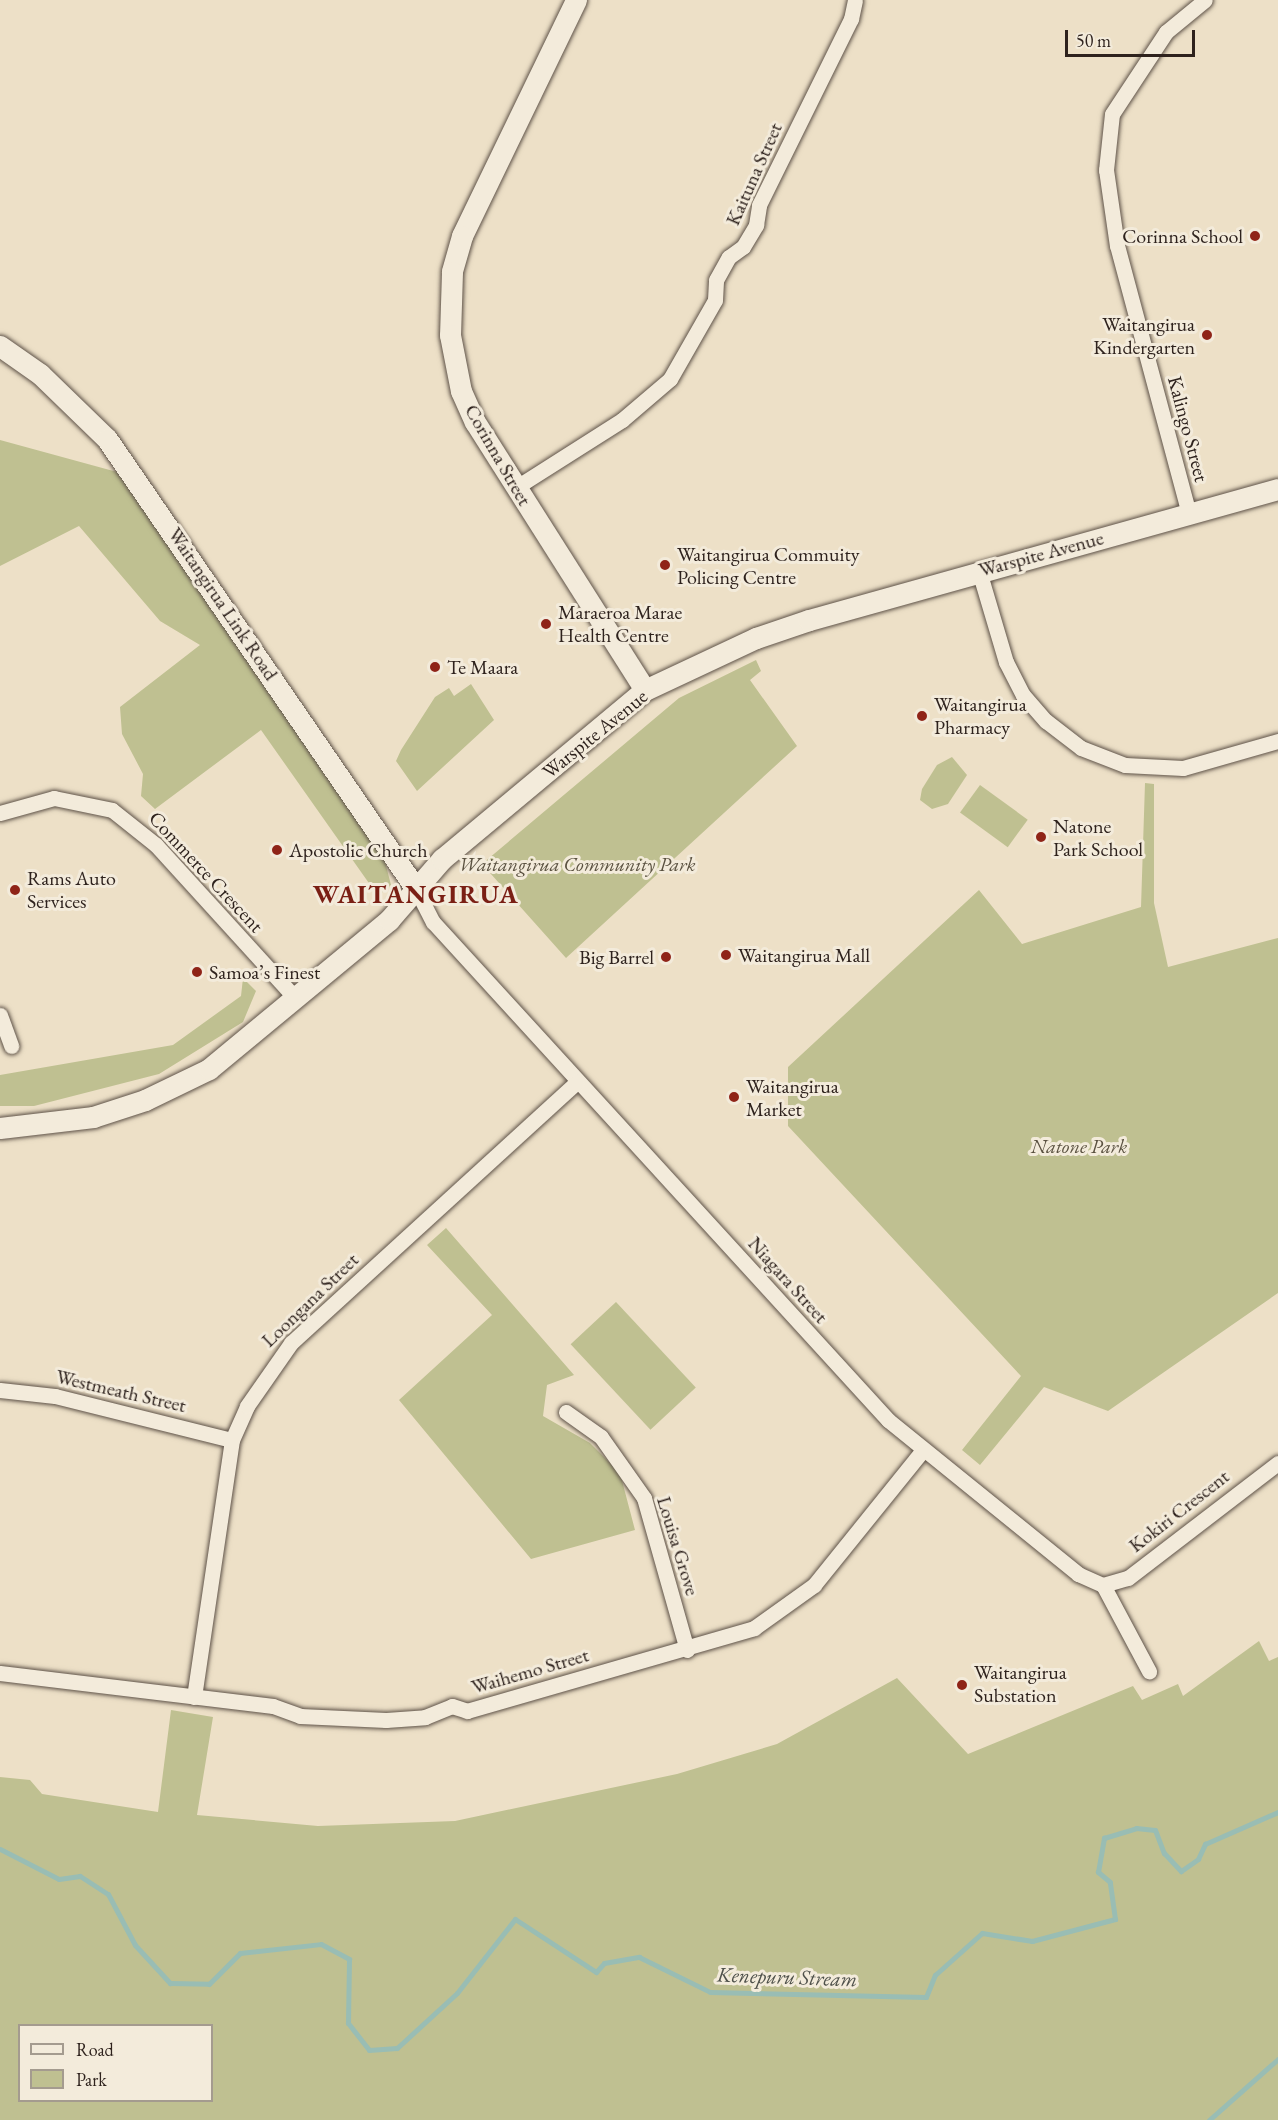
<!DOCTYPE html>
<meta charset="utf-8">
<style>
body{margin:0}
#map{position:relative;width:1278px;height:2120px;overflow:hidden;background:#ede0c7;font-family:"EB Garamond",serif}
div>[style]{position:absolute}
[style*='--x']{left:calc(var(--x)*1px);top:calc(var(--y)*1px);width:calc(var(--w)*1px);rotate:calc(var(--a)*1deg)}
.green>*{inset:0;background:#bfc091;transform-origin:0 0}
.stream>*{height:5px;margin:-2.5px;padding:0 2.5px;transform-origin:2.5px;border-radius:2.5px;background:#99bdb4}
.roads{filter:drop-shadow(0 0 2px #5e5248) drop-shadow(0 0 2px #5e5248)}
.street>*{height:15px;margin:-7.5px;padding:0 7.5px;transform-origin:7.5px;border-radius:7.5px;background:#f3ebdb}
.secondary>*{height:21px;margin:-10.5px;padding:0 10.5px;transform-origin:10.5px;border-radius:10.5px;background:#f3ebdb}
.dots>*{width:16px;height:16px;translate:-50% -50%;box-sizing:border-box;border:3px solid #f3ebdb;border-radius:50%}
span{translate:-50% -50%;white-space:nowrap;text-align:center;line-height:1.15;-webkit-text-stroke:6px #f3ebdb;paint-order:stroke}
.street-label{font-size:20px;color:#2e221d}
.poi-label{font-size:20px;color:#2e221d}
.right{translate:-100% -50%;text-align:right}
.left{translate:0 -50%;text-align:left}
.park-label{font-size:20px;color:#5a5140;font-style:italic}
.water-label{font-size:21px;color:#4e504a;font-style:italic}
.district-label{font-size:26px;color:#7a1f14;font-weight:700;letter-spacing:1.5px}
.legend{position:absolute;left:18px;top:2024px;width:195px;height:78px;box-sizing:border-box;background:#f3ebdb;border:2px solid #a49b8f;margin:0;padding:8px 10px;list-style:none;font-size:18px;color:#2e221d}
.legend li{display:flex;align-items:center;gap:12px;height:30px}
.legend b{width:30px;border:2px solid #a49b8f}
.scale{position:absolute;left:1065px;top:30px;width:130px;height:27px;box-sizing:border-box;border:3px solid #2e221d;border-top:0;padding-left:8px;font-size:18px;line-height:21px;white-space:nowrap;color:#2e221d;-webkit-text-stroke:4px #f3ebdb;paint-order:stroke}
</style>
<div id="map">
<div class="green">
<i style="clip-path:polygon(0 440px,117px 472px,383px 854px,391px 885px,378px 896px,261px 730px,155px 809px,141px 796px,143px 774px,122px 734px,120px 707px,200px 645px,160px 621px,79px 526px,0 566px)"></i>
<i style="clip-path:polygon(756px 660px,761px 671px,750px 680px,797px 746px,566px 958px,482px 864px,679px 698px)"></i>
<i style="clip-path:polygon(471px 684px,494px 720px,417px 791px,396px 761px,401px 750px,435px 697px,449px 688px,454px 696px)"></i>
<i style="clip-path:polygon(952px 757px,967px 775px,948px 804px,932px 809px,920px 800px,922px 789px,937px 765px)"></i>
<i style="clip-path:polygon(1145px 783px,1154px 784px,1154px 903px,1168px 967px,1278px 938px,1278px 1293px,1108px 1411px,1044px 1387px,980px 1465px,962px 1450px,1021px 1376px,788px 1126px,788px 1067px,979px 890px,1022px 944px,1141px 907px)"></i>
<i style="left:980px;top:785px;width:59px;height:34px;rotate:36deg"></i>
<i style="clip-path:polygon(243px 978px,256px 991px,243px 1022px,159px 1074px,34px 1106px,0 1106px,0 1075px,173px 1045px,241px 996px)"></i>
<i style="clip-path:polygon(446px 1228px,574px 1375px,547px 1385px,543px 1416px,590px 1443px,620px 1473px,635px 1530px,531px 1559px,399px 1400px,492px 1315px,427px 1245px)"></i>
<i style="left:616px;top:1302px;width:117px;height:62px;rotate:47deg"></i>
<i style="clip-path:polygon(evenodd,1259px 1641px,1269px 1661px,1278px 1657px,1278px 2120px,0 2120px,0 1777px,30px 1780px,42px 1794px,158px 1812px,171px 1710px,213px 1717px,197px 1815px,318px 1826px,455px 1821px,677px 1774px,777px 1744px,897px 1678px,968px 1754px,1133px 1686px,1142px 1700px,1178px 1684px,1183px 1696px,1259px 1641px,20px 2026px,212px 2026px,212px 2100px,20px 2100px,20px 2026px)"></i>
</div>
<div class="stream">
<i style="--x:0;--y:1849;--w:66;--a:27"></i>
<i style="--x:59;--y:1879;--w:21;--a:-8"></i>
<i style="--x:80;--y:1876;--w:33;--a:33"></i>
<i style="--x:108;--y:1894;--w:58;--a:62.1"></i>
<i style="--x:135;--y:1945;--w:52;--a:47.4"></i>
<i style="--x:170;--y:1983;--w:39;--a:1"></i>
<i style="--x:209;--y:1984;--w:44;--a:-45"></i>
<i style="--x:240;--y:1953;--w:81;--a:-6.3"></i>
<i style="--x:321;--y:1944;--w:32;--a:28"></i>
<i style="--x:349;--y:1959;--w:64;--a:90.9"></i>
<i style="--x:348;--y:2023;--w:34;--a:52"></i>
<i style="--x:369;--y:2050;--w:28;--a:-4"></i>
<i style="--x:397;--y:2048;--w:81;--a:-42.5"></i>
<i style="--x:457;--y:1993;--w:94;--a:-51.9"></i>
<i style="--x:515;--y:1919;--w:97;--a:33.2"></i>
<i style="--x:596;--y:1972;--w:12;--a:-48"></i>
<i style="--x:604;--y:1963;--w:36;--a:-10"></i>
<i style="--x:639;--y:1957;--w:79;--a:26.2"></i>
<i style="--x:710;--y:1992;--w:216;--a:1.3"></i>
<i style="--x:926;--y:1997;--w:24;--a:-68"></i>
<i style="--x:935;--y:1975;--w:63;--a:-41.8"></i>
<i style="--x:982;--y:1933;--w:51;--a:9.1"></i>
<i style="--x:1032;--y:1941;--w:86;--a:-14.8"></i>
<i style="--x:1115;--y:1919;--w:37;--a:-98"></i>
<i style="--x:1110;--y:1882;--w:16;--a:-140"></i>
<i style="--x:1098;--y:1872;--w:35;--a:-80"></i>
<i style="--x:1104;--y:1838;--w:34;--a:-17"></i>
<i style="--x:1136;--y:1828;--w:19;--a:6"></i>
<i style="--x:1155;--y:1830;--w:25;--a:69"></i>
<i style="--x:1164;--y:1853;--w:25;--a:47"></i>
<i style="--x:1181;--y:1871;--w:21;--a:-35"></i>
<i style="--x:1198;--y:1859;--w:17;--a:-65"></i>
<i style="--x:1205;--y:1844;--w:80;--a:-23.7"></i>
<i style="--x:1209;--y:2120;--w:92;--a:-41.5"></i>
</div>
<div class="roads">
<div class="street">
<i style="--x:515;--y:488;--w:127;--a:-32.4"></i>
<i style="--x:622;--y:420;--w:63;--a:-40.5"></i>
<i style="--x:670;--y:379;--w:91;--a:-60.3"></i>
<i style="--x:715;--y:300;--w:20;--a:-87"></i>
<i style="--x:716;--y:280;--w:26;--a:-61"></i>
<i style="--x:729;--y:257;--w:17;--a:-36"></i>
<i style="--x:743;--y:247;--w:26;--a:-59"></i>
<i style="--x:756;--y:225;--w:20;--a:-81"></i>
<i style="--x:759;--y:205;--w:208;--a:-63.7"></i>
<i style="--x:851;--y:19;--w:19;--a:-78"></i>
<i style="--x:1189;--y:514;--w:278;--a:-105"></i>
<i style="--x:1117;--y:246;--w:77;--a:-98.2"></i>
<i style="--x:1106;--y:170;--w:56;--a:-83.9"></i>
<i style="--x:1112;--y:114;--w:98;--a:-56.6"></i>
<i style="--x:1166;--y:32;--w:50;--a:-39.4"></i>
<i style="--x:979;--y:571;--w:95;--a:73.5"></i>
<i style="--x:1006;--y:662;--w:37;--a:63"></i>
<i style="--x:1023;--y:695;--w:35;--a:49"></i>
<i style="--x:1046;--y:721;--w:44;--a:37.6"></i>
<i style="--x:1081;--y:748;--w:47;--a:21.1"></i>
<i style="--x:1125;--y:765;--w:58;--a:3"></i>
<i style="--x:1183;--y:768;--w:99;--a:-15.9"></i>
<i style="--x:0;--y:813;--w:56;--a:-15.5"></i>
<i style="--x:54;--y:798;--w:59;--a:11.7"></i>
<i style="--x:112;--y:810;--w:56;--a:38.5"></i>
<i style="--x:156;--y:845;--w:208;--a:47.7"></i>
<i style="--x:416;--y:889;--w:37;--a:63"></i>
<i style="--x:433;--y:922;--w:675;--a:47.58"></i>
<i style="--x:888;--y:1420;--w:245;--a:39"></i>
<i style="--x:1078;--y:1574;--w:27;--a:24"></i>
<i style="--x:1103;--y:1585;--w:98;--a:61.9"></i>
<i style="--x:0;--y:1015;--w:33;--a:70"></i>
<i style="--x:0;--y:1390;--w:55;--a:6.2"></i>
<i style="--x:55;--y:1396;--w:182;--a:14"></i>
<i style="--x:566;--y:1412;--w:43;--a:35.5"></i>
<i style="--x:601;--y:1437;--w:75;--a:54.8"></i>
<i style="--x:644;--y:1498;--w:158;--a:74.2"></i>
<i style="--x:1103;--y:1585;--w:26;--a:-16"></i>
<i style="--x:1128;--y:1578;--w:189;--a:-37.5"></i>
<i style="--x:0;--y:1673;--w:275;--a:6.9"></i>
<i style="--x:273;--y:1706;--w:29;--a:20"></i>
<i style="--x:300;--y:1716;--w:86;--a:2.7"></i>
<i style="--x:386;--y:1720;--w:39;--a:-4"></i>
<i style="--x:425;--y:1717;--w:29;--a:-22"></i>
<i style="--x:452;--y:1706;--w:16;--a:18"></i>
<i style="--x:467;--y:1711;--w:299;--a:-16.1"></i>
<i style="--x:754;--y:1628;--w:74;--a:-35.6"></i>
<i style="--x:814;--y:1585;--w:174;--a:-51.1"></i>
<i style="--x:194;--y:1697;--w:260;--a:-81.6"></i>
<i style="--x:232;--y:1440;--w:37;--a:-66"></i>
<i style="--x:247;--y:1406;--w:77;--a:-55.1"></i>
<i style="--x:291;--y:1343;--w:387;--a:-42.4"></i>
</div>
<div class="secondary">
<i style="--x:576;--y:0;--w:262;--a:115.8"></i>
<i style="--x:462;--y:236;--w:37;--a:106"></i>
<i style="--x:452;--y:272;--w:63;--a:91.8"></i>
<i style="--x:450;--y:335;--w:57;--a:78.9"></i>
<i style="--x:461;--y:391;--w:34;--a:66"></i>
<i style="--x:475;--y:422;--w:317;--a:57.6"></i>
<i style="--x:0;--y:346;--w:49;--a:35"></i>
<i style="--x:40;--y:374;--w:93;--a:44.1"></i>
<i style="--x:107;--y:439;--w:546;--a:55.52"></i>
<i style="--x:0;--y:1128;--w:94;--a:-6.7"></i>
<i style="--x:93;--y:1117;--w:55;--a:-18.1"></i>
<i style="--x:145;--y:1100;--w:71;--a:-25.8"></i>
<i style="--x:209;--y:1069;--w:234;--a:-39.6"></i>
<i style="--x:389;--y:920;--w:81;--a:-49"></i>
<i style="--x:442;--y:859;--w:264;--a:-39.8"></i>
<i style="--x:645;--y:690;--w:123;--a:-25.1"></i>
<i style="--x:756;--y:638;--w:56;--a:-18.8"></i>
<i style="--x:809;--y:620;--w:487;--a:-15.6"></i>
</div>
</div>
<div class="dots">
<i style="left:1255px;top:236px;background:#8f2418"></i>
<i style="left:1207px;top:335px;background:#8f2418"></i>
<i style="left:665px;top:565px;background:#8f2418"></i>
<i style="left:546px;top:624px;background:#8f2418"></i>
<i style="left:435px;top:667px;background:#8f2418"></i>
<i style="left:922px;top:716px;background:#8f2418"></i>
<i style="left:1041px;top:837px;background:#8f2418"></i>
<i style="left:277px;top:850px;background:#8f2418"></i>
<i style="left:15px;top:890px;background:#8f2418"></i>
<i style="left:726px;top:955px;background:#8f2418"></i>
<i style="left:666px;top:957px;background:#8f2418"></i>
<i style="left:197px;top:972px;background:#8f2418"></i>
<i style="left:734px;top:1097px;background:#8f2418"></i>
<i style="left:962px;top:1685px;background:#8f2418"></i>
</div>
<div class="street-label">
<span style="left:754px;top:174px;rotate:-66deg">Kaituna Street</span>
<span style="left:1188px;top:429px;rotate:75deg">Kalingo Street</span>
<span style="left:498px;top:455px;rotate:60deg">Corinna Street</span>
<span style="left:1041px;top:554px;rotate:-15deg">Warspite Avenue</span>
<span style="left:223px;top:604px;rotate:56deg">Waitangirua Link Road</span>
<span style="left:595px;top:734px;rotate:-39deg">Warspite Avenue</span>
<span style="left:206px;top:872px;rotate:47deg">Commerce Crescent</span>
<span style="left:788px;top:1280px;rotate:48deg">Niagara Street</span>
<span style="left:310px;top:1300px;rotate:-44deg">Loongana Street</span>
<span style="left:121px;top:1391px;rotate:13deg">Westmeath Street</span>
<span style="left:1179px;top:1511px;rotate:-38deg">Kokiri Crescent</span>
<span style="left:678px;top:1546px;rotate:73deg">Louisa Grove</span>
<span style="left:530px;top:1671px;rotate:-16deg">Waihemo Street</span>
</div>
<div class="poi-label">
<span class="right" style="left:1243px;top:236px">Corinna School</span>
<span class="right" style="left:1195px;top:336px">Waitangirua<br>Kindergarten</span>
<span class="left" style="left:677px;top:566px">Waitangirua Commuity<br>Policing Centre</span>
<span class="left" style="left:558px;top:624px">Maraeroa Marae<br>Health Centre</span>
<span class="left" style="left:447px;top:667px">Te Maara</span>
<span class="left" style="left:934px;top:716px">Waitangirua<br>Pharmacy</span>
<span class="left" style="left:1053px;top:838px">Natone<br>Park School</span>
<span class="left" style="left:289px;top:850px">Apostolic Church</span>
<span class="left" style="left:27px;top:890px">Rams Auto<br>Services</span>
<span class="left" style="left:738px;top:955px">Waitangirua Mall</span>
<span class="right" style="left:654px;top:957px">Big Barrel</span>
<span class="left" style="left:209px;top:972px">Samoa’s Finest</span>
<span class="left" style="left:746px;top:1098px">Waitangirua<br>Market</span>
<span class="left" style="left:974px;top:1684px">Waitangirua<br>Substation</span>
</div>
<div class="park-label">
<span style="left:577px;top:864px">Waitangirua Community Park</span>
<span style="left:1079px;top:1146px">Natone Park</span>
</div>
<div class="water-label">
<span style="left:787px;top:1977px;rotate:2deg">Kenepuru Stream</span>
</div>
<div class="district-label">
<span style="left:416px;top:895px">WAITANGIRUA</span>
</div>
<ul class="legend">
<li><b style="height:8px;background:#f3ebdb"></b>Road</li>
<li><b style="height:16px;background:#bfc091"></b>Park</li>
</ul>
<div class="scale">50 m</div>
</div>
